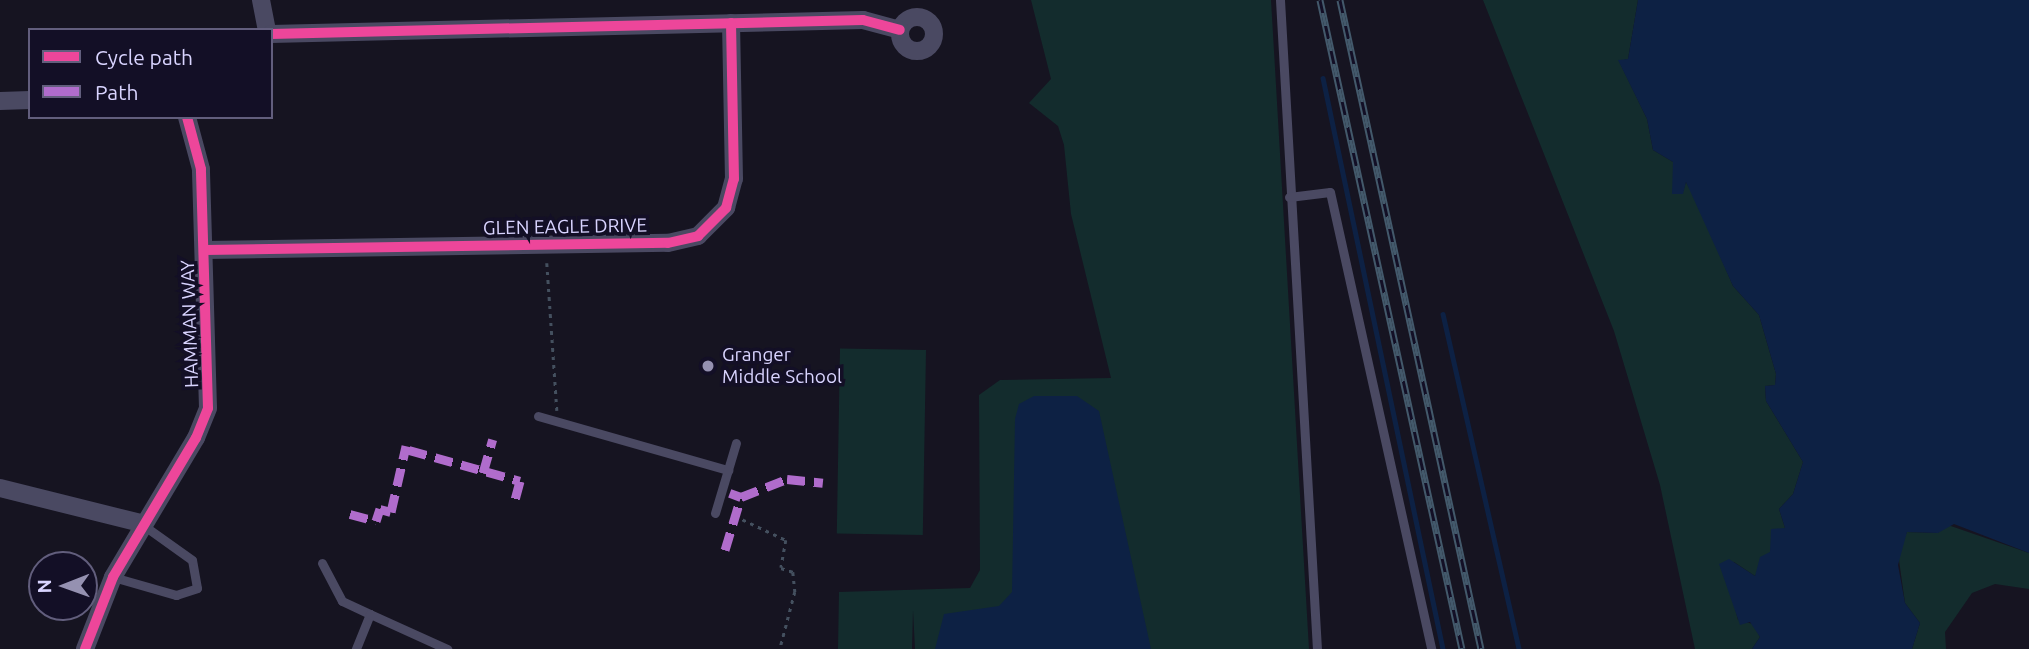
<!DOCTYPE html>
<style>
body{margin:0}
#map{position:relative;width:2029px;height:649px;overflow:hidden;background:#161421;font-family:Ubuntu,sans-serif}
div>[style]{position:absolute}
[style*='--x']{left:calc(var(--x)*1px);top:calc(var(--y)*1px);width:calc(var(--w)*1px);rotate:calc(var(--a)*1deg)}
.green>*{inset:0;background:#132c2d;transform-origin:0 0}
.water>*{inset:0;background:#0d2144}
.stream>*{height:4.5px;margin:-2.25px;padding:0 2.25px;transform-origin:2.25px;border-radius:2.25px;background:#0d2144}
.path>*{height:2.5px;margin-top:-1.25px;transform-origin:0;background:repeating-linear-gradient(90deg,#44505f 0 3.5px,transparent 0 8.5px)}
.lane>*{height:9px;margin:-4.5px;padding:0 4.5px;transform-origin:4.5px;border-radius:4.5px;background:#4a4962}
.street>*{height:18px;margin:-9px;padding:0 9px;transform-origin:9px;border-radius:9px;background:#4a4962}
.street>.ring{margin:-9px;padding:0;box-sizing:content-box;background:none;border:18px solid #4a4962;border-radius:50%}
.rail>*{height:7px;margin-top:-3.5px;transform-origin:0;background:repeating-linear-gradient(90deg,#130f26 0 13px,#43596b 0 26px);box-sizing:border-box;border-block:2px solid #43596b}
.quiet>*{height:9px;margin-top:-4.5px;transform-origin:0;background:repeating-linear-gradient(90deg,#b06ccc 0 18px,transparent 0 27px)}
.cycleway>*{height:10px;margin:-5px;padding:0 5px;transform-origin:5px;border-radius:5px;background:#ed469a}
.dots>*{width:19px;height:19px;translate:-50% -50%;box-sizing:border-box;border:4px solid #130f26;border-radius:50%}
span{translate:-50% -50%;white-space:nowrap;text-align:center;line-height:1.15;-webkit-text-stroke:7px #130f26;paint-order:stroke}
.street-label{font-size:19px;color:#d9d4ff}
.poi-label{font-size:19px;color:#d9d4ff}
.left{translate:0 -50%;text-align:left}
.legend{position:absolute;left:28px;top:28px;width:245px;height:91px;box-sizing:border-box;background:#130f26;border:2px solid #625e7d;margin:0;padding:9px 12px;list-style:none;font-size:21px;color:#d9d4ff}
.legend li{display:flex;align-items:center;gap:14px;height:35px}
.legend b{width:35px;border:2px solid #625e7d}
.north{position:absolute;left:28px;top:551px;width:70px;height:70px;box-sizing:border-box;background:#130f26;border:2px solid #625e7d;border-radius:50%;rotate:269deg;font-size:19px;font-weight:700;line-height:28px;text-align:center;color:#d9d4ff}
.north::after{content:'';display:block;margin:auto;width:24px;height:32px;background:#9591b1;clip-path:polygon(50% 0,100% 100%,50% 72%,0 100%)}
</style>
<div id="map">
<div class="green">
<i style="clip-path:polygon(1031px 0,1271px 0,1309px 649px,915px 649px,913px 610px,912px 649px,838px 649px,839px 592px,970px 588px,980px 570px,979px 395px,1000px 380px,1111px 378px,1071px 214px,1064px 145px,1058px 126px,1029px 103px,1051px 79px)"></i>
<i style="clip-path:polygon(1483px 0,1638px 0,1628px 59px,1619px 61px,1647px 119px,1653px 150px,1673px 162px,1675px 181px,1683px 191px,1686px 182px,1696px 200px,1733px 286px,1759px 315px,1776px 374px,1775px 385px,1765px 386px,1766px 401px,1803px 462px,1793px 494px,1779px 509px,1785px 528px,1755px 576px,1734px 562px,1725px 569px,1738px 620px,1753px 624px,1760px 637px,1752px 649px,1695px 649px,1660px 485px,1614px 331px)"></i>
<i style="left:926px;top:350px;width:185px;height:86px;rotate:91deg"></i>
<i style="clip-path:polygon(1945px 524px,2029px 553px,2029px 589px,1995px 584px,1972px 593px,1945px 632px,1946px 649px,1912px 649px,1920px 623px,1905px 603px,1898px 553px,1907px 532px,1938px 533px)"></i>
</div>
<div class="water">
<i style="clip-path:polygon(1638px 0,2029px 0,2029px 553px,1954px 524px,1938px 533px,1907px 532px,1898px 565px,1905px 603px,1920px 623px,1912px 649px,1752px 649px,1760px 637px,1750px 622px,1740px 625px,1719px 564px,1729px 559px,1755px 576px,1760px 557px,1770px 552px,1771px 529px,1785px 528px,1779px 509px,1793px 494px,1803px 462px,1766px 401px,1765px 386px,1775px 385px,1776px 374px,1759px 315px,1733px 286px,1686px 182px,1683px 194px,1672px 194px,1673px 162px,1653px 150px,1647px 119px,1618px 60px,1628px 59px)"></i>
<i style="clip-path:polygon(1034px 396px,1077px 396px,1099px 411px,1151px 649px,935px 649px,944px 614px,999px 606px,1012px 592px,1015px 419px,1019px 404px)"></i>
</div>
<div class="stream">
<i style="--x:1323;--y:78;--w:583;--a:78.13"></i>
<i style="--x:1443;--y:314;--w:344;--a:77.2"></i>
</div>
<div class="path">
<i style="--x:547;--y:263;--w:148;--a:86.1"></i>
<i style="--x:735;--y:516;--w:56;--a:25.2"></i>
<i style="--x:786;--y:540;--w:28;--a:100"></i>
<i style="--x:781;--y:568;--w:13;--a:18"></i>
<i style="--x:793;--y:572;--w:20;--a:84"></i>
<i style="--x:795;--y:592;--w:59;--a:104.7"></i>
</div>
<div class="lane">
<i style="--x:1280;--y:0;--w:650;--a:86.74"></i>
<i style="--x:1289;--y:197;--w:41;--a:-7"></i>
<i style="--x:1330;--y:192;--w:468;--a:77.5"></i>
<i style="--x:538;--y:416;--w:198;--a:15.9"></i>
<i style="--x:715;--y:513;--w:73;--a:-73.3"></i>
<i style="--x:322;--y:563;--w:43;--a:62.2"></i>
<i style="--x:342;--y:601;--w:31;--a:25"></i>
<i style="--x:370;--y:614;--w:38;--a:112"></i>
<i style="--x:113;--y:577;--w:66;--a:15.9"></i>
<i style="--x:176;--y:595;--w:22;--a:-18"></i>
<i style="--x:197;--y:588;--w:28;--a:-100"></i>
<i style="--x:192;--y:560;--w:60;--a:-144.5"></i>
<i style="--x:370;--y:614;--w:85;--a:24.4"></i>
</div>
<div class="street">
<i style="--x:261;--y:0;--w:31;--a:79"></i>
<i class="ring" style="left:900px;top:17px;width:16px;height:16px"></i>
<i style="--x:271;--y:34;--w:592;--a:-1.35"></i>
<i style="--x:863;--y:20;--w:38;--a:15"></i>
<i style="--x:0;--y:101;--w:30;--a:-2"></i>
<i style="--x:205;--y:250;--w:463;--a:-0.9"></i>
<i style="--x:668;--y:243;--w:31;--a:-13"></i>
<i style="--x:698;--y:236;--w:40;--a:-45"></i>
<i style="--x:726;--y:208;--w:30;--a:-75"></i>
<i style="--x:734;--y:179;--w:156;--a:-91.1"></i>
<i style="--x:0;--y:488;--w:144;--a:14"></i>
<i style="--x:85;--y:649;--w:77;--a:-68.7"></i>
<i style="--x:113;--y:577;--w:162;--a:-59.2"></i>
<i style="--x:196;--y:438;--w:32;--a:-68"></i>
<i style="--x:208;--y:408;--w:239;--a:-91.7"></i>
<i style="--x:201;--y:169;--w:54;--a:-105.1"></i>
</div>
<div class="rail">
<i style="--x:1320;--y:0;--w:664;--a:77.66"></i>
<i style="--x:1340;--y:0;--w:664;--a:77.74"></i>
</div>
<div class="quiet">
<i style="--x:409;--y:450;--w:115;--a:15.6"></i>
<i style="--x:520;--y:481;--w:20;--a:105"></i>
<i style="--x:483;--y:473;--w:35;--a:-74"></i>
<i style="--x:741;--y:497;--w:49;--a:-21.4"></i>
<i style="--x:787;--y:479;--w:36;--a:6"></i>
<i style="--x:350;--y:514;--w:27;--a:15"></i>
<i style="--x:376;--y:521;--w:13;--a:-72"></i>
<i style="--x:380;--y:509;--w:11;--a:15"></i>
<i style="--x:391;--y:512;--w:68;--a:-77.2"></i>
<i style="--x:725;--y:550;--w:55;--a:-73.2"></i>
<i style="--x:741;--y:497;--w:12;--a:-160"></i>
</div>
<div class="cycleway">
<i style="--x:271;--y:34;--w:592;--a:-1.35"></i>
<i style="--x:863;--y:20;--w:38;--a:15"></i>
<i style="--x:205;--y:250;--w:463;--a:-0.9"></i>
<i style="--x:668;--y:243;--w:31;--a:-13"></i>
<i style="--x:698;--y:236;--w:40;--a:-45"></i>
<i style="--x:726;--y:208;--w:30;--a:-75"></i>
<i style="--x:734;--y:179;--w:156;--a:-91.1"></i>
<i style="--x:85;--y:649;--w:77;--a:-68.7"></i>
<i style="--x:113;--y:577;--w:162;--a:-59.2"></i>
<i style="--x:196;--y:438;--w:32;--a:-68"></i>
<i style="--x:208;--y:408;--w:239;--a:-91.7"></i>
<i style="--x:201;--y:169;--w:54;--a:-105.1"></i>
</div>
<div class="dots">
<i style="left:708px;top:366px;background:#9591b1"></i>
</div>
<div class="street-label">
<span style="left:565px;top:227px;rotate:-1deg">GLEN EAGLE DRIVE</span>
<span style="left:190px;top:324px;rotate:-92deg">HAMMAN WAY</span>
</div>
<div class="poi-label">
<span class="left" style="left:722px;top:366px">Granger<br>Middle School</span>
</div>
<ul class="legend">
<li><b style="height:9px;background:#ed469a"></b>Cycle path</li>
<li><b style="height:9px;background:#b06ccc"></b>Path</li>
</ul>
<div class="north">N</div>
</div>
